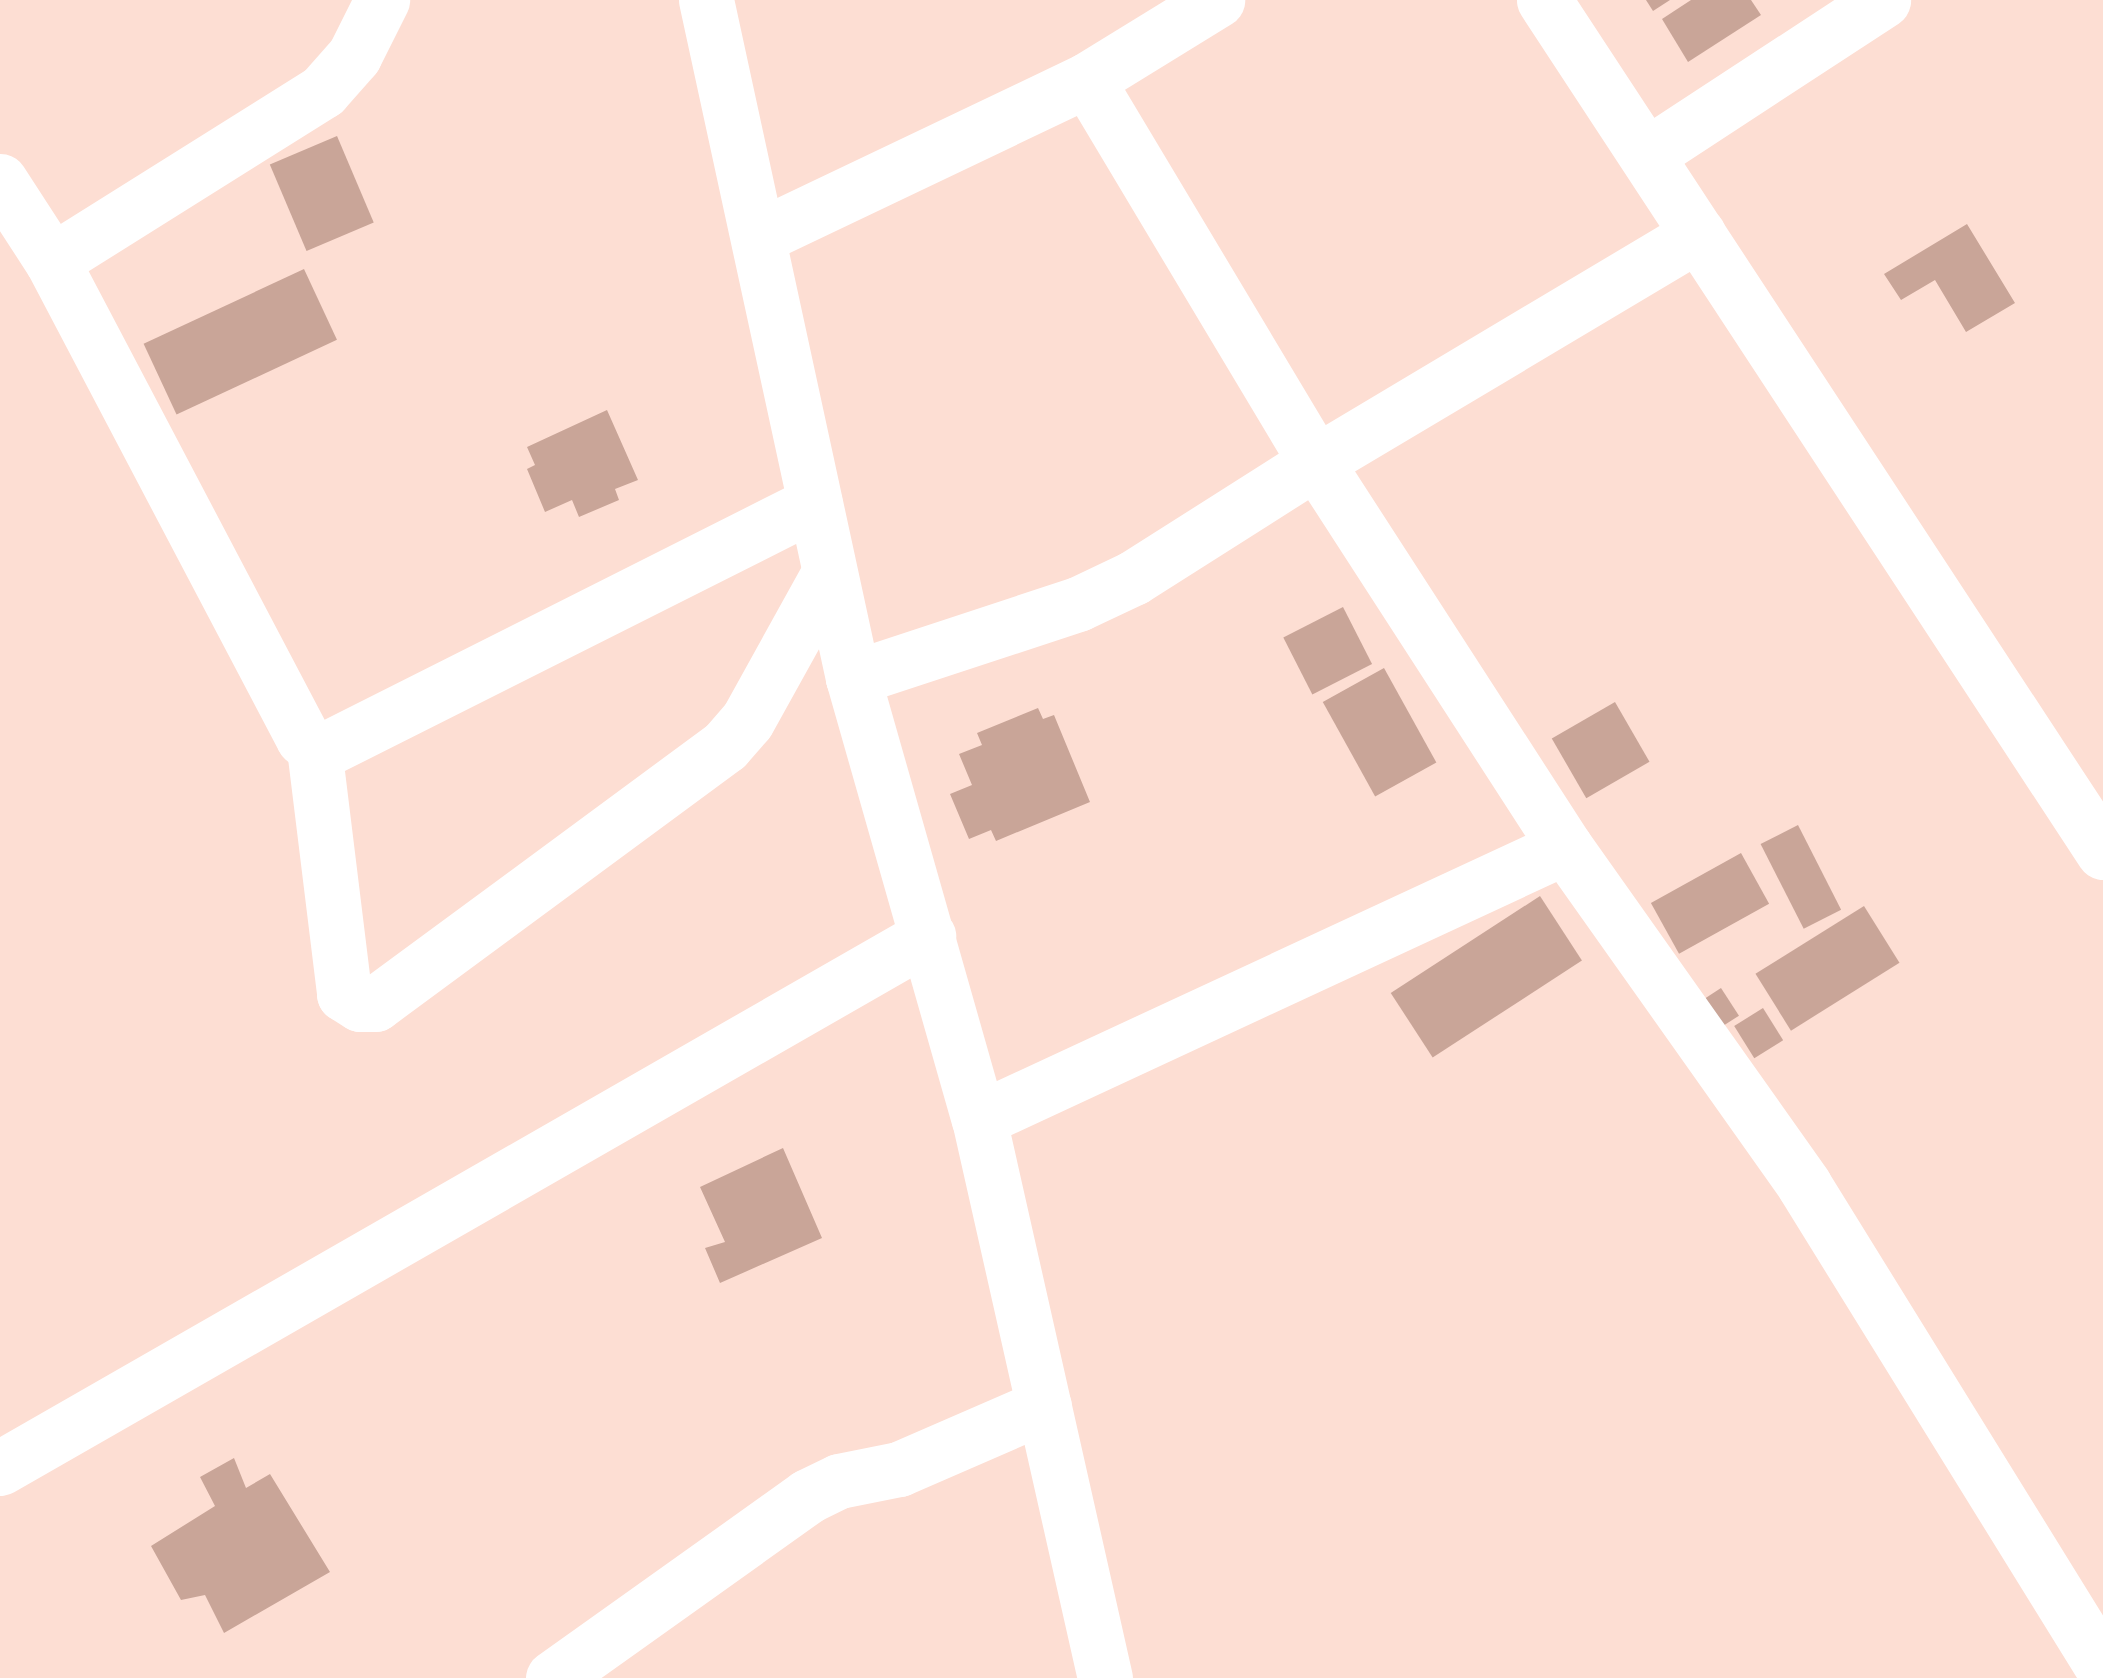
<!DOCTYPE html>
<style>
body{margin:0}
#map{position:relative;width:2103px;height:1678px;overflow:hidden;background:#fdded3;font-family:Barlow,sans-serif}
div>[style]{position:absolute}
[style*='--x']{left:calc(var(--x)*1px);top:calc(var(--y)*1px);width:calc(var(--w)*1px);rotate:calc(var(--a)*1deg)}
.building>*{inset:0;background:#c9a598;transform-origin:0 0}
.minor>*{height:55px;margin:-27.5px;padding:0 27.5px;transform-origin:27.5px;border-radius:27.5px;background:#fff}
span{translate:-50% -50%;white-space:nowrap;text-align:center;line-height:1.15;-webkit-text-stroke:8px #feefe9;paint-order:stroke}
</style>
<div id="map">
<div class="building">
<i style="clip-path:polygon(1646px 0,1670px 0,1653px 11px)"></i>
<i style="clip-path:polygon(1691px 0,1751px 0,1761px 15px,1688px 62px,1662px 19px)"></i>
<i style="left:337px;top:136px;width:94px;height:73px;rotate:67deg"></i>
<i style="clip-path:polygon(1967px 224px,2015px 303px,1966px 332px,1935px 280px,1901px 300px,1884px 274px)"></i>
<i style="left:304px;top:269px;width:78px;height:177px;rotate:65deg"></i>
<i style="clip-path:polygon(607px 410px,638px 480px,615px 489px,619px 500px,579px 517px,572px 500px,545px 512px,527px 469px,535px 465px,527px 447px)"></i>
<i style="left:1343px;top:607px;width:64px;height:67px;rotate:63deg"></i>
<i style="left:1384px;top:668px;width:108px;height:70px;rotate:61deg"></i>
<i style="left:1615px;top:702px;width:69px;height:73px;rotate:60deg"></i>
<i style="clip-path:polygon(1038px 708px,1043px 719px,1054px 715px,1090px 802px,996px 841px,991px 830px,969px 839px,950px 794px,972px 785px,959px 754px,982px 745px,977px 733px)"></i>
<i style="left:1798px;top:825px;width:95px;height:42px;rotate:63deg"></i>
<i style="left:1741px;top:853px;width:58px;height:103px;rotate:61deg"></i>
<i style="left:1540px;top:896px;width:77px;height:178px;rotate:57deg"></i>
<i style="left:1864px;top:906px;width:67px;height:128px;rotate:58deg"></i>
<i style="left:1721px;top:988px;width:33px;height:21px;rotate:57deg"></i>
<i style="left:1763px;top:1008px;width:38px;height:34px;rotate:58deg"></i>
<i style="clip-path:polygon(783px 1148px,822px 1238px,720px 1283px,705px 1248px,725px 1242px,700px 1187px)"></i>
<i style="clip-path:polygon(234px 1458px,246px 1488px,270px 1474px,330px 1572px,224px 1633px,205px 1595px,181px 1600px,151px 1546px,215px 1506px,200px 1477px)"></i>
</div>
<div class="minor">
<i style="--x:706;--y:0;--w:694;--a:77.77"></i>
<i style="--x:853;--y:678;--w:459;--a:74.1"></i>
<i style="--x:979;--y:1119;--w:573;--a:77.3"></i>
<i style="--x:1544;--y:0;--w:1019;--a:56.73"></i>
<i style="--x:1087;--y:80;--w:445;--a:59.1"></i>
<i style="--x:1316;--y:462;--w:459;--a:57.1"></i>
<i style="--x:1565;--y:847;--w:414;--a:54.7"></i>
<i style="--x:1804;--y:1185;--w:568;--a:58.24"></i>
<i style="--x:1648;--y:154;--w:281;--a:-33.2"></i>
<i style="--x:0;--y:181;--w:95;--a:57"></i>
<i style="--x:52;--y:261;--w:539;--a:62.25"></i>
<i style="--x:303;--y:738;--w:15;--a:42"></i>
<i style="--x:314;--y:748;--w:14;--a:0"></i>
<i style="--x:328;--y:748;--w:545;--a:-26.71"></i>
<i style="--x:760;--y:236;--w:362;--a:-25.5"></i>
<i style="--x:1087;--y:80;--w:153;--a:-31.6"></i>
<i style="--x:52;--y:261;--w:320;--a:-32.1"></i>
<i style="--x:323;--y:91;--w:47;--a:-48.5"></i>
<i style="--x:354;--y:56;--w:63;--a:-63.4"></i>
<i style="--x:853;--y:678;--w:237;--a:-18.2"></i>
<i style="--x:1078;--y:604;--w:61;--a:-25.3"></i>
<i style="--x:1133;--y:578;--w:217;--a:-32.4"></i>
<i style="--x:1316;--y:462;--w:445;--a:-30.8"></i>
<i style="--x:314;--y:748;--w:248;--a:83"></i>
<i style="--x:344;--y:994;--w:19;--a:32"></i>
<i style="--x:360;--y:1004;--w:15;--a:0"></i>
<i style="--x:375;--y:1004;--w:435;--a:-36.4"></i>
<i style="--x:725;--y:746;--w:33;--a:-49"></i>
<i style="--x:747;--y:721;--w:169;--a:-61"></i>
<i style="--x:979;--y:1119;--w:646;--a:-24.9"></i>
<i style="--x:0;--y:1468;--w:1070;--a:-29.82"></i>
<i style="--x:553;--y:1678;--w:313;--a:-35.5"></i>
<i style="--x:808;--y:1496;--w:34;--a:-26"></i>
<i style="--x:839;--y:1481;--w:61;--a:-11.3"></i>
<i style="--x:899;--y:1469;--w:158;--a:-23.5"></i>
</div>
</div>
